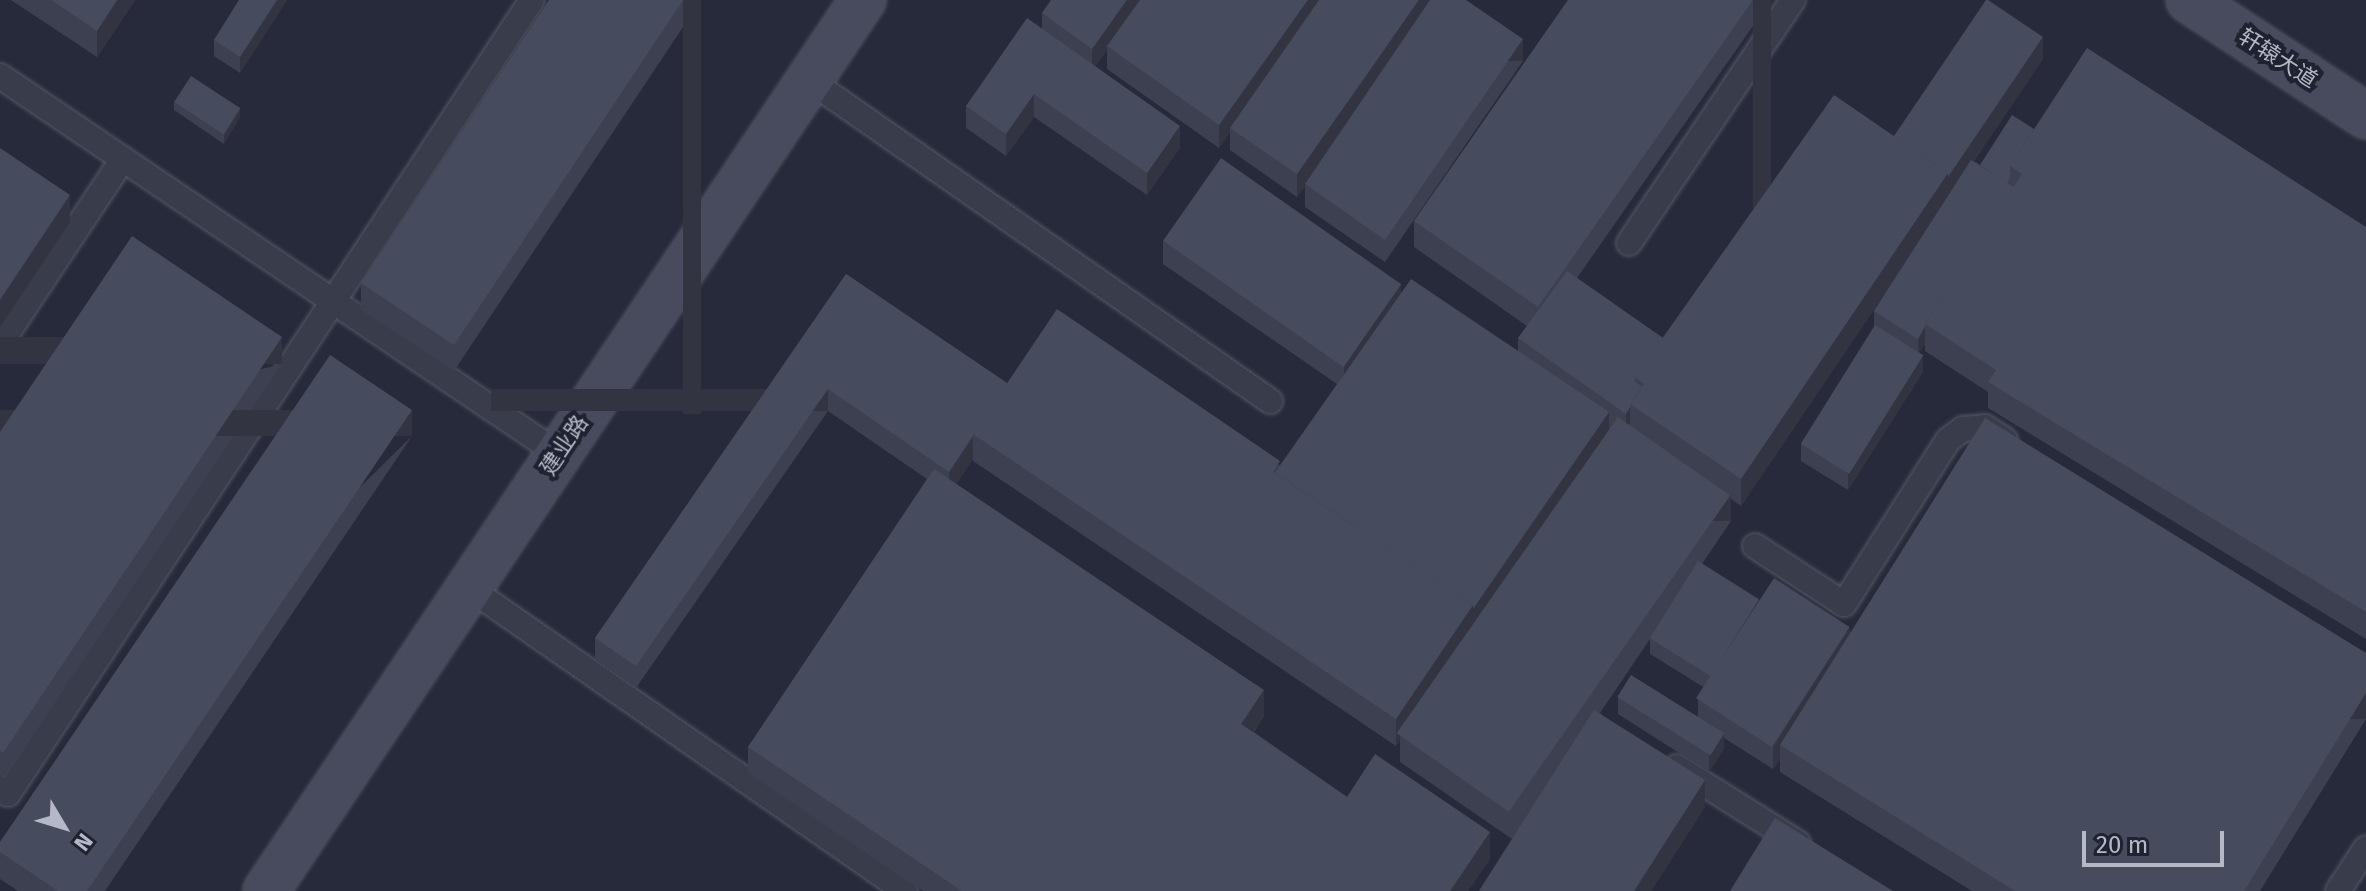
<!DOCTYPE html>
<meta charset="utf-8">
<style>
body{margin:0}
#map{position:relative;width:2366px;height:891px;overflow:hidden;background:#262a3a;font-family:"Fira Sans","Noto Sans SC",sans-serif}
div>[style]{position:absolute}
[style*='--x']{left:calc(var(--x)*1px);top:calc(var(--y)*1px);width:calc(var(--w)*1px);rotate:calc(var(--a)*1deg)}
.roads{filter:drop-shadow(0 0 2px #555866) drop-shadow(0 0 2px #555866)}
.lane>*{height:24px;margin:-12px;padding:0 12px;transform-origin:12px;border-radius:12px;background:#393d4b}
.secondary>*{height:44px;margin:-22px;padding:0 22px;transform-origin:22px;border-radius:22px;background:#484b5d}
.wall>*{inset:0;background:#3d4051}
.shaded-wall>*{inset:0;background:#323442;transform-origin:0 0}
.building>*{inset:0;background:#474b5e;transform-origin:0 0}
span{translate:-50% -50%;white-space:nowrap;text-align:center;line-height:1.15;-webkit-text-stroke:8px #1f2230;paint-order:stroke}
.street-label{font-size:22px;color:#b5b8c6}
.north{position:absolute;left:24px;top:787px;width:80px;height:80px;-webkit-text-stroke:6px #1f2230;paint-order:stroke;rotate:128deg;font-size:22px;font-weight:700;line-height:32px;text-align:center;color:#b5b8c6}
.north::after{content:'';display:block;margin:auto;width:28px;height:36px;background:#b5b8c6;clip-path:polygon(50% 0,100% 100%,50% 72%,0 100%)}
.scale{position:absolute;left:2082px;top:831px;width:142px;height:36px;box-sizing:border-box;border:4px solid #b5b8c6;border-top:0;padding-left:10px;font-size:24px;line-height:28px;white-space:nowrap;color:#b5b8c6;-webkit-text-stroke:6px #1f2230;paint-order:stroke}
</style>
<div id="map">
<div class="roads">
<div class="lane">
<i style="--x:0;--y:76;--w:675;--a:34.07"></i>
<i style="--x:809;--y:80;--w:562;--a:34.85"></i>
<i style="--x:1629;--y:243;--w:293;--a:-56"></i>
<i style="--x:0;--y:344;--w:222;--a:-56.4"></i>
<i style="--x:1755;--y:546;--w:106;--a:33.1"></i>
<i style="--x:1844;--y:604;--w:194;--a:-57.6"></i>
<i style="--x:1948;--y:440;--w:19;--a:-36"></i>
<i style="--x:1963;--y:429;--w:22;--a:-5"></i>
<i style="--x:1985;--y:427;--w:24;--a:33"></i>
<i style="--x:469;--y:588;--w:531;--a:34.8"></i>
<i style="--x:1677;--y:767;--w:143;--a:32.1"></i>
<i style="--x:0;--y:789;--w:9;--a:32"></i>
<i style="--x:8;--y:794;--w:951;--a:-56.58"></i>
<i style="--x:2338;--y:891;--w:51;--a:-56.9"></i>
</div>
<div class="secondary">
<i style="--x:2189;--y:0;--w:212;--a:33.2"></i>
<i style="--x:266;--y:891;--w:1073;--a:-56.18"></i>
</div>
</div>
<div class="wall">
<i style="clip-path:polygon(11px 0,135px 0,97px 57px)"></i>
<i style="clip-path:polygon(239px 0,287px 0,240px 73px,214px 56px,214px 40px)"></i>
<i style="clip-path:polygon(549px 0,701px 0,454px 371px,361px 310px,361px 283px)"></i>
<i style="clip-path:polygon(1568px 0,1771px 0,1577px 278px,1663px 338px,1894px 136px,2043px 59px,1974px 161px,1980px 165px,2034px 129px,2366px 227px,2366px 639px,1988px 408px,1988px 392px,1925px 351px,1925px 344px,1919px 353px,1923px 372px,1848px 490px,1801px 461px,1801px 444px,1874px 327px,1874px 311px,1900px 271px,1741px 506px,1731px 499px,1731px 521px,1702px 564px,1759px 603px,1850px 632px,2366px 719px,2260px 891px,1972px 891px,1780px 772px,1780px 760px,1773px 769px,1724px 738px,1724px 749px,1709px 772px,1618px 714px,1618px 698px,1698px 717px,1698px 699px,1705px 688px,1650px 654px,1650px 639px,1600px 713px,1705px 807px,1651px 891px,1479px 891px,1512px 839px,1400px 762px,1400px 740px,1396px 746px,973px 461px,973px 459px,956px 484px,1264px 716px,1254px 732px,1347px 797px,1490px 859px,1468px 891px,923px 891px,748px 773px,748px 747px,927px 479px,828px 411px,636px 688px,595px 660px,595px 638px,846px 274px,1007px 383px,1280px 465px,1337px 384px,1163px 264px,1163px 241px,1401px 292px,1518px 351px,1518px 338px,1527px 326px,1414px 247px,1414px 221px)"></i>
<i style="clip-path:polygon(1042px 13px,1523px 61px,1385px 262px,1305px 207px,1305px 186px,1297px 197px,1230px 150px,1230px 132px,1219px 148px,1107px 69px,1107px 50px,1095px 66px,1180px 148px,1147px 195px,1034px 117px,1006px 156px,966px 128px,966px 106px,1042px 28px)"></i>
<i style="clip-path:polygon(174px 102px,240px 117px,224px 144px,174px 110px)"></i>
<i style="clip-path:polygon(282px 364px,3px 779px,0 777px,0 432px)"></i>
<i style="clip-path:polygon(412px 436px,105px 891px,18px 891px,0 879px,0 842px)"></i>
</div>
<div class="shaded-wall">
<i style="clip-path:polygon(117px 0,135px 0,97px 57px,97px 31px)"></i>
<i style="clip-path:polygon(277px 0,287px 0,240px 73px,240px 57px)"></i>
<i style="left:683px;top:0;width:18px;height:414px"></i>
<i style="clip-path:polygon(1127px 0,1143px 0,1107px 46px,1107px 50px,1092px 71px,1092px 49px)"></i>
<i style="clip-path:polygon(1308px 0,1324px 0,1230px 128px,1230px 132px,1219px 148px,1219px 125px)"></i>
<i style="clip-path:polygon(1419px 0,1433px 0,1433px 2px,1297px 197px,1297px 174px)"></i>
<i style="left:1753px;top:0;width:18px;height:375px"></i>
<i style="clip-path:polygon(2043px 37px,2043px 59px,1741px 506px,1741px 479px,1948px 173px)"></i>
<i style="left:1523px;top:39px;width:22px;height:244px;rotate:90deg"></i>
<i style="clip-path:polygon(1034px 94px,1034px 117px,1006px 156px,1006px 134px)"></i>
<i style="clip-path:polygon(240px 108px,240px 117px,224px 144px,224px 135px)"></i>
<i style="clip-path:polygon(1180px 126px,1180px 148px,1147px 195px,1147px 173px)"></i>
<i style="clip-path:polygon(70px 195px,70px 222px,0 327px,0 300px)"></i>
<i style="clip-path:polygon(1401px 284px,1401px 306px,1344px 389px,1344px 367px)"></i>
<i style="clip-path:polygon(1925px 327px,1925px 344px,1918px 356px,1918px 339px)"></i>
<i style="left:282px;top:337px;width:27px;height:501px;rotate:90deg"></i>
<i style="clip-path:polygon(1923px 355px,1923px 372px,1848px 490px,1848px 474px)"></i>
<i style="left:828px;top:389px;width:22px;height:337px;rotate:90deg"></i>
<i style="clip-path:polygon(1630px 407px,1630px 430px,1626px 436px,1626px 414px)"></i>
<i style="left:412px;top:410px;width:26px;height:581px;rotate:90deg"></i>
<i style="clip-path:polygon(1609px 412px,1609px 434px,1400px 735px,1400px 740px,1396px 746px,1396px 719px,1473px 605px)"></i>
<i style="clip-path:polygon(973px 437px,973px 459px,949px 494px,949px 472px)"></i>
<i style="left:1731px;top:495px;width:26px;height:386px;rotate:90deg"></i>
<i style="clip-path:polygon(1759px 599px,1759px 615px,1710px 692px,1710px 675px)"></i>
<i style="clip-path:polygon(1850px 627px,1850px 649px,1780px 745px,1780px 760px,1773px 769px,1773px 747px)"></i>
<i style="clip-path:polygon(1264px 690px,1264px 716px,1241px 750px,1241px 724px)"></i>
<i style="left:2366px;top:693px;width:26px;height:233px;rotate:90deg"></i>
<i style="clip-path:polygon(1724px 733px,1724px 749px,1709px 772px,1709px 756px)"></i>
<i style="clip-path:polygon(1705px 780px,1705px 807px,1651px 891px,1634px 891px)"></i>
<i style="clip-path:polygon(1490px 832px,1490px 859px,1468px 891px,1450px 891px)"></i>
</div>
<div class="building">
<i style="clip-path:polygon(51px 0,117px 0,97px 31px)"></i>
<i style="clip-path:polygon(239px 0,277px 0,240px 57px,214px 40px)"></i>
<i style="clip-path:polygon(549px 0,683px 0,454px 345px,361px 283px)"></i>
<i style="clip-path:polygon(1051px 0,1127px 0,1092px 49px,1042px 13px)"></i>
<i style="clip-path:polygon(1140px 0,1308px 0,1219px 125px,1107px 46px)"></i>
<i style="clip-path:polygon(1319px 0,1419px 0,1297px 174px,1230px 128px)"></i>
<i style="clip-path:polygon(1430px 0,1466px 0,1523px 39px,1385px 240px,1305px 184px)"></i>
<i style="clip-path:polygon(1568px 0,1753px 0,1538px 307px,1414px 221px)"></i>
<i style="clip-path:polygon(1986px 0,1988px 0,2043px 37px,1948px 177px,1948px 173px,1894px 136px)"></i>
<i style="clip-path:polygon(1027px 18px,1180px 126px,1147px 173px,1034px 94px,1006px 134px,966px 106px)"></i>
<i style="clip-path:polygon(2087px 48px,2366px 227px,2366px 612px,1988px 382px,1996px 370px,1925px 324px,2022px 174px,2010px 166px)"></i>
<i style="left:191px;top:76px;width:59px;height:31px;rotate:33deg"></i>
<i style="clip-path:polygon(1834px 95px,1948px 173px,1741px 479px,1630px 404px,1644px 384px,1635px 377px)"></i>
<i style="clip-path:polygon(2012px 115px,2034px 129px,2010px 166px,2010px 178px,2007px 183px,1980px 165px)"></i>
<i style="clip-path:polygon(0 148px,70px 195px,0 300px)"></i>
<i style="left:1221px;top:158px;width:220px;height:101px;rotate:35deg"></i>
<i style="clip-path:polygon(1971px 160px,2014px 187px,1925px 324px,1925px 327px,1918px 339px,1874px 311px)"></i>
<i style="clip-path:polygon(132px 236px,282px 337px,3px 753px,0 751px,0 432px)"></i>
<i style="clip-path:polygon(1567px 271px,1663px 338px,1635px 377px,1635px 382px,1642px 386px,1630px 404px,1630px 407px,1626px 414px,1518px 338px)"></i>
<i style="clip-path:polygon(846px 274px,1007px 383px,949px 472px,828px 389px,636px 666px,595px 638px)"></i>
<i style="clip-path:polygon(1411px 279px,1609px 412px,1473px 609px,1473px 605px,1275px 473px)"></i>
<i style="clip-path:polygon(1057px 309px,1280px 461px,1273px 472px,1473px 605px,1396px 719px,973px 434px)"></i>
<i style="left:1875px;top:325px;width:57px;height:140px;rotate:32deg"></i>
<i style="clip-path:polygon(330px 355px,412px 410px,87px 891px,58px 891px,0 852px,0 842px)"></i>
<i style="left:1618px;top:417px;width:137px;height:386px;rotate:35deg"></i>
<i style="clip-path:polygon(1985px 418px,2366px 653px,2366px 693px,2244px 891px,2015px 891px,1780px 745px)"></i>
<i style="clip-path:polygon(934px 469px,1264px 690px,1241px 724px,1347px 797px,1375px 754px,1490px 832px,1450px 891px,962px 891px,748px 747px)"></i>
<i style="left:1698px;top:561px;width:72px;height:91px;rotate:32deg"></i>
<i style="left:1774px;top:578px;width:90px;height:143px;rotate:33deg"></i>
<i style="left:1631px;top:675px;width:110px;height:26px;rotate:32deg"></i>
<i style="clip-path:polygon(1594px 710px,1705px 780px,1634px 891px,1479px 891px)"></i>
<i style="clip-path:polygon(1775px 818px,1893px 891px,1730px 891px)"></i>
</div>
<div class="street-label">
<span style="left:2278px;top:58px;rotate:33deg">轩辕大道</span>
<span style="left:564px;top:445px;rotate:-56deg">建业路</span>
</div>
<div class="north">N</div>
<div class="scale">20 m</div>
</div>
